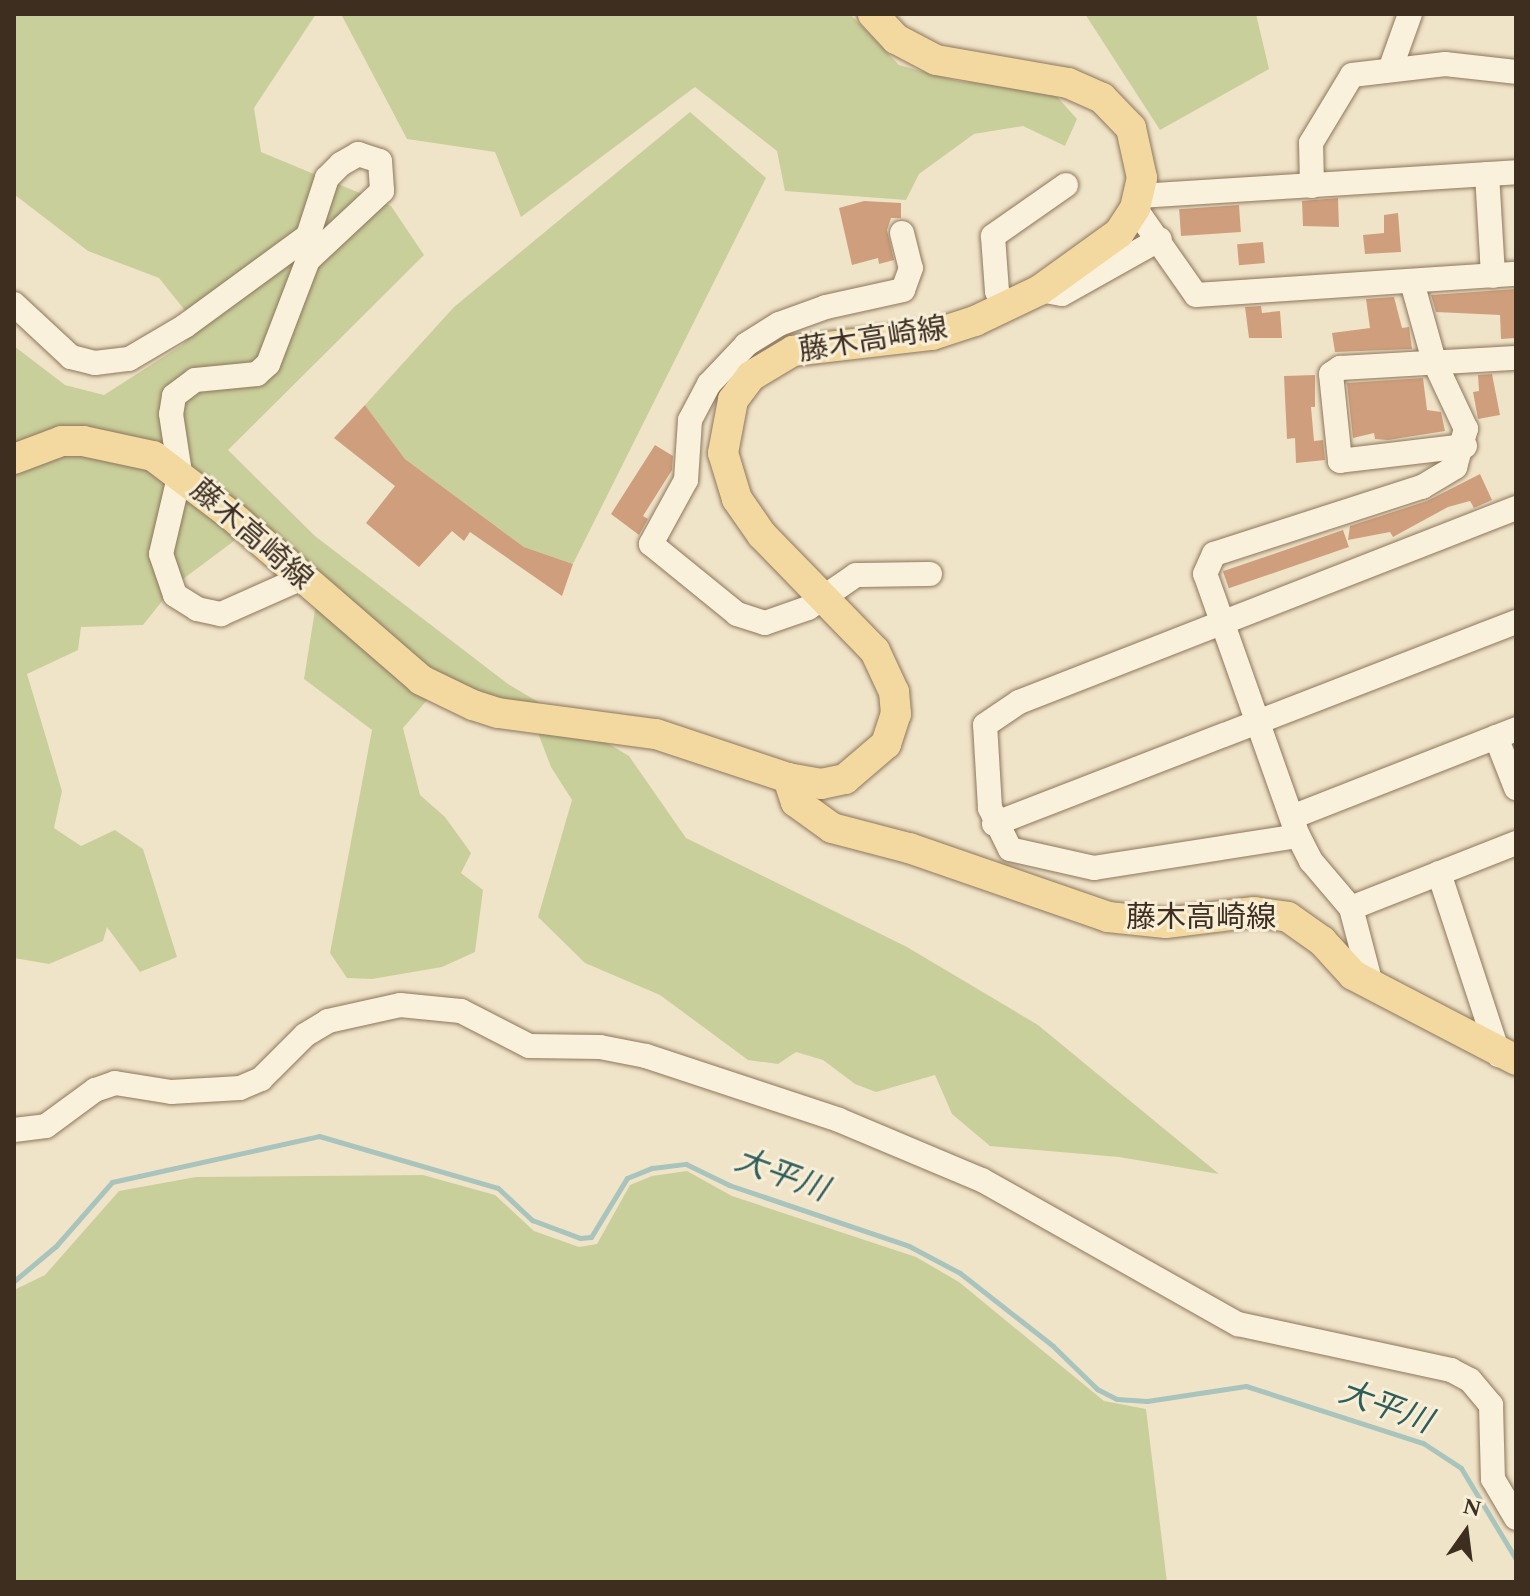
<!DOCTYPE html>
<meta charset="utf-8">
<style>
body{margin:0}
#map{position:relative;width:1530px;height:1596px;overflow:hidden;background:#f0e4c8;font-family:Spectral,"Noto Sans JP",serif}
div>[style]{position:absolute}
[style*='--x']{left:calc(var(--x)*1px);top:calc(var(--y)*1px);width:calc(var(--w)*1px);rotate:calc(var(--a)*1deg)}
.green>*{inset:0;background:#c9cf9b}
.stream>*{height:5px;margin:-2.5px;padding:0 2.5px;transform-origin:2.5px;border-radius:2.5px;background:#a9c4bc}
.building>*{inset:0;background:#cf9f7d;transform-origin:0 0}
.roads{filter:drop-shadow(0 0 2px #8d765c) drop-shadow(0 0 2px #8d765c)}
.minor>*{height:24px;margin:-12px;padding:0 12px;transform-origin:12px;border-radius:12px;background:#faf1dc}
.major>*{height:30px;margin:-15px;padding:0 15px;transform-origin:15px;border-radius:15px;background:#f3d9a0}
span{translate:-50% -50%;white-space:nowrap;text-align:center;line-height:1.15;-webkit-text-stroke:6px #f7eed8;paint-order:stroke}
.street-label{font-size:30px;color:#3d2e20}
.water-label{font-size:32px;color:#2f5d5a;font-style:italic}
.frame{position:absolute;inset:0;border:16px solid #3d2e20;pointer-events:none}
.north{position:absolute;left:1426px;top:1492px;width:80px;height:80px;-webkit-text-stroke:6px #f7eed8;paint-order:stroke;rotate:14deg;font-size:22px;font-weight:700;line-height:32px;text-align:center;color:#3d2e20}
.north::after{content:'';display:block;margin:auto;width:28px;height:36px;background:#3d2e20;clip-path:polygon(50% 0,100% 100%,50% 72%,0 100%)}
</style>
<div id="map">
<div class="green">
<i style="clip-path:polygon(14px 14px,316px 14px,254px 108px,261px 152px,391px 206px,424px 255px,228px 450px,315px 536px,508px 684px,629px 756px,686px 838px,907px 947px,1038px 1025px,1219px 1174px,1119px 1157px,990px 1146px,952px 1114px,935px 1075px,876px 1092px,855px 1084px,823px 1060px,796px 1052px,778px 1064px,748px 1060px,660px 995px,585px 963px,538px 917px,572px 800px,551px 767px,530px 712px,441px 684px,403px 728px,420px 795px,445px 817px,471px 853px,461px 873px,483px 890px,475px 952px,442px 967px,372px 979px,347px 978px,330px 953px,372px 730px,304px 679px,319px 585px,252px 516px,234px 541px,175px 585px,143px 625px,81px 627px,78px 650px,27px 674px,62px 791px,54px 828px,81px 846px,115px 830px,143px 849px,177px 957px,140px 972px,107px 927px,103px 941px,49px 964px,14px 958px,14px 346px,65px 385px,104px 395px,182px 345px,199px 328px,159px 278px,88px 251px,15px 195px)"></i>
<i style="clip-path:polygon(341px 14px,850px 14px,899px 65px,958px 81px,1052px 91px,1077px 119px,1065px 146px,1023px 126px,974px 134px,919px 174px,906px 200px,785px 191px,777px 151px,695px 87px,521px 217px,495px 152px,407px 139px)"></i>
<i style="clip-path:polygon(1085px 14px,1256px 14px,1269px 69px,1160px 130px)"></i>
<i style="clip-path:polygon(690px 112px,766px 178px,573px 564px,524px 547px,405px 459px,365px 405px,454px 307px)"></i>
<i style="clip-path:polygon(687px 1171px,732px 1196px,916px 1257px,959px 1282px,1104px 1401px,1146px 1409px,1167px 1582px,14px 1582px,14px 1290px,45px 1275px,119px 1191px,196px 1177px,423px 1175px,495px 1195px,534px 1231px,579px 1247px,597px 1244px,630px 1185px,652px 1176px)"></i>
</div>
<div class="stream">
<i style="--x:14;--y:1281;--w:55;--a:-39.8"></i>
<i style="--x:56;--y:1246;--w:85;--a:-48.8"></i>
<i style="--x:112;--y:1182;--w:212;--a:-12.5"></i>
<i style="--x:319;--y:1136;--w:186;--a:16.2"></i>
<i style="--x:498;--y:1188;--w:47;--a:43.3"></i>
<i style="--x:532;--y:1220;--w:51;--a:20.6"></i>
<i style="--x:580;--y:1238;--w:11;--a:-5"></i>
<i style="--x:591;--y:1237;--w:69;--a:-58.6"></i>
<i style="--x:627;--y:1178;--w:27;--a:-22"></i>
<i style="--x:652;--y:1168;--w:34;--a:-7"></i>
<i style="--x:686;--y:1164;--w:48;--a:26"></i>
<i style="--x:729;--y:1185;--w:190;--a:18.7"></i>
<i style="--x:909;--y:1246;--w:58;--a:27.9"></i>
<i style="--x:960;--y:1273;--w:118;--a:38.1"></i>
<i style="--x:1053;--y:1346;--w:62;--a:44.3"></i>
<i style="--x:1097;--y:1389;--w:22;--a:27"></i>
<i style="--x:1117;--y:1399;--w:30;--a:4"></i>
<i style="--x:1147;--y:1401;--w:100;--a:-8.6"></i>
<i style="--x:1246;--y:1386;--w:186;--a:17.9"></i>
<i style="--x:1423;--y:1443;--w:45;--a:33.3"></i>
<i style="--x:1461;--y:1468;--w:106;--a:58.9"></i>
</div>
<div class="building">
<i style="clip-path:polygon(1338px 198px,1339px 227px,1303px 226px,1302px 201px)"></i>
<i style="clip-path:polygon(864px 201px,901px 203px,901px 218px,891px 218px,887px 230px,894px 260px,879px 264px,878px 258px,852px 265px,839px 208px)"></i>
<i style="left:1239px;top:205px;width:27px;height:60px;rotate:86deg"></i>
<i style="clip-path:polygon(1398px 213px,1401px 252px,1365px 254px,1363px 235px,1384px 233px,1384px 215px)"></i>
<i style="left:1263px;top:242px;width:21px;height:26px;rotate:85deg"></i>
<i style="clip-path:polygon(1516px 289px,1516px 338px,1501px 339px,1500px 315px,1436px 312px,1431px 295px)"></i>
<i style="clip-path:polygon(1394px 297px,1402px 328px,1409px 327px,1412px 349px,1335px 352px,1332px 333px,1370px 328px,1366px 299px)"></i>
<i style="clip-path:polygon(1261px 306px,1262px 313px,1280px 311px,1282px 338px,1249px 338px,1245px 307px)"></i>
<i style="clip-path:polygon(1492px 374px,1500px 415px,1478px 419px,1473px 392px,1479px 391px,1478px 375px)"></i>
<i style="clip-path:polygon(1315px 375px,1315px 407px,1311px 407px,1314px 441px,1323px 440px,1325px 460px,1296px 463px,1295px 438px,1287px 439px,1284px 376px)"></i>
<i style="clip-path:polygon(1423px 378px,1427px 410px,1441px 412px,1445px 431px,1388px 440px,1375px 439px,1374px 433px,1353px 438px,1347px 383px)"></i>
<i style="clip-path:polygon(365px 405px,405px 459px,524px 547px,573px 564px,562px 596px,470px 532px,464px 541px,452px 531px,419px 567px,366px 523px,395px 486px,334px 438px)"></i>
<i style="clip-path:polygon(655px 445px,673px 456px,672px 470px,643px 516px,648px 519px,639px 535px,611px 514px)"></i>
<i style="clip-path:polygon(1480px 474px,1492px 500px,1474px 508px,1470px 501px,1448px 507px,1393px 537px,1390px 532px,1348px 540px,1350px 526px,1427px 501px)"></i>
<i style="left:1343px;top:530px;width:18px;height:127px;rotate:71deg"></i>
</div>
<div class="roads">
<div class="minor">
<i style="--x:1391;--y:67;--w:56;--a:-70.3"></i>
<i style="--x:1487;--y:174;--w:102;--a:86.6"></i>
<i style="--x:1312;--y:186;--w:43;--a:-91.3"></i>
<i style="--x:1311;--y:143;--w:79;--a:-58.9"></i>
<i style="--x:1352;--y:75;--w:94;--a:-6.7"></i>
<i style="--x:1445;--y:64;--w:71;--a:6.4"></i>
<i style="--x:1139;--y:196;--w:378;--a:-3.6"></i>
<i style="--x:1135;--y:208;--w:106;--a:55"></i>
<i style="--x:1196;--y:295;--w:321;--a:-3.8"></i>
<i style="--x:902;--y:233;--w:36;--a:76"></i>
<i style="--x:911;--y:268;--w:23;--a:110"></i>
<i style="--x:903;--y:290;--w:79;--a:167.6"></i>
<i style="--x:826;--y:307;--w:50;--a:160.1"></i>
<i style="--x:779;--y:324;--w:39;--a:148"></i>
<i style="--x:746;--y:345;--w:54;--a:133.5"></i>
<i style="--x:709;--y:384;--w:41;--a:117.8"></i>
<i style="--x:690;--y:420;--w:60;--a:93.8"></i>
<i style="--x:686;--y:480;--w:73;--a:118.7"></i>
<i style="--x:651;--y:544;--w:111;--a:39.1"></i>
<i style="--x:737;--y:614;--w:29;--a:18"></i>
<i style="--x:765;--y:623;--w:46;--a:-19.2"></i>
<i style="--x:808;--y:608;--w:58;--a:-34.5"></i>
<i style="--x:856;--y:575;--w:74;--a:-0.8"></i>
<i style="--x:1040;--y:290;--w:22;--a:10"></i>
<i style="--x:1062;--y:294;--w:112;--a:-29.3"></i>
<i style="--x:14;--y:304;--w:78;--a:42.9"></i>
<i style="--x:71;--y:357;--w:25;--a:14"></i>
<i style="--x:95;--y:363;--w:34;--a:-7"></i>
<i style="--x:129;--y:359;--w:65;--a:-30.5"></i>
<i style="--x:185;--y:326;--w:152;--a:-36.2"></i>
<i style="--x:308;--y:236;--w:61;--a:-71.9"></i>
<i style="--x:327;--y:178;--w:20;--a:-45"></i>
<i style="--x:341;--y:164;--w:20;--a:-30"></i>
<i style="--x:358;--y:154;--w:23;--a:18"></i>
<i style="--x:380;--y:161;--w:30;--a:86"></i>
<i style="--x:382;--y:191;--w:101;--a:137"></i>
<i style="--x:308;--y:260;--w:111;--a:111"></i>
<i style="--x:268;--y:364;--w:15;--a:138"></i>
<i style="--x:257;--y:374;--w:62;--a:174.5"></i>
<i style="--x:195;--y:380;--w:26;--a:143"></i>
<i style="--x:174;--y:396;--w:18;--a:99"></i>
<i style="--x:171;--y:414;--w:60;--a:81.3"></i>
<i style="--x:180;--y:473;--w:83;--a:103.2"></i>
<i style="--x:161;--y:554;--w:43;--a:71.1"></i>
<i style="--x:175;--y:595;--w:26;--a:32"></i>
<i style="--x:197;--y:609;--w:25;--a:12"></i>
<i style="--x:221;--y:614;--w:89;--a:-24"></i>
<i style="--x:1004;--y:307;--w:17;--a:-114"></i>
<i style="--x:997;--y:291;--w:55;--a:-94.2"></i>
<i style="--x:993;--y:236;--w:89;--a:-34.9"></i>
<i style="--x:1465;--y:446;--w:126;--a:173.2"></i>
<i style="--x:1340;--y:461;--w:87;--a:-95.9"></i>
<i style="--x:1331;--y:374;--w:11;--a:-34"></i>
<i style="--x:1340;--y:368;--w:176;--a:-3.3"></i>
<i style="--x:1496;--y:737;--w:55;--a:68.6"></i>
<i style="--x:1292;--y:817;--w:241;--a:-21.4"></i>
<i style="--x:994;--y:824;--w:560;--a:-21.16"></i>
<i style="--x:1298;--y:836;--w:206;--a:171.1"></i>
<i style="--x:1094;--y:868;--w:86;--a:-167.3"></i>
<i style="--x:1010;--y:849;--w:46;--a:-116"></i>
<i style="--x:990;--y:808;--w:83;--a:-93.4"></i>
<i style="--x:985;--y:725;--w:41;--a:-34.1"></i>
<i style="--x:1019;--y:702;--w:534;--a:-21.32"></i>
<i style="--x:1439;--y:873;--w:192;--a:71.8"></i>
<i style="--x:1351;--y:908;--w:177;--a:-21.5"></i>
<i style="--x:1371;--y:984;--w:79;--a:-104.7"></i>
<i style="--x:1351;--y:908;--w:62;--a:-130.4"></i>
<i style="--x:1311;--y:861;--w:28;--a:-117"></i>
<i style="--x:1298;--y:836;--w:278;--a:-109.5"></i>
<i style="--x:1205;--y:574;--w:22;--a:-66"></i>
<i style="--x:1214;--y:554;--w:219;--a:-17.9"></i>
<i style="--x:1422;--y:487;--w:39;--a:-31"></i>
<i style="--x:1455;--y:467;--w:40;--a:-74"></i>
<i style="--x:1466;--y:429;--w:75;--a:-115.2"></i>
<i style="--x:1434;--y:361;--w:82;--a:-105.6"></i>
<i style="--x:14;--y:1130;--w:32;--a:-7"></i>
<i style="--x:46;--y:1126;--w:61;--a:-36.3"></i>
<i style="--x:95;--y:1090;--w:21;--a:-19"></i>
<i style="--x:115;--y:1083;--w:57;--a:9.1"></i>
<i style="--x:171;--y:1092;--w:69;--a:-3.3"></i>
<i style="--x:240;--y:1088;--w:23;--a:-23"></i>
<i style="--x:261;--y:1079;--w:62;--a:-45"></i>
<i style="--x:305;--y:1035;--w:27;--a:-31"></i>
<i style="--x:328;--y:1021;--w:74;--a:-12.5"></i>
<i style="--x:400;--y:1005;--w:61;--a:5.6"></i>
<i style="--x:461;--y:1011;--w:76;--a:27.2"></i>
<i style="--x:529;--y:1046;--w:71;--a:0.8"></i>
<i style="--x:600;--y:1047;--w:47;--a:11.1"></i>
<i style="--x:646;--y:1056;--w:203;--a:18.3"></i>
<i style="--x:839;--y:1120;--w:155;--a:22.8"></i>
<i style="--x:982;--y:1180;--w:294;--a:29.4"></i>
<i style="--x:1238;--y:1324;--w:218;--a:12.2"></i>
<i style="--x:1451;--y:1370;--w:21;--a:28"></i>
<i style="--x:1470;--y:1380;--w:33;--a:50"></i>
<i style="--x:1491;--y:1405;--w:74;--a:88.5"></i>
<i style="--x:1493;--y:1479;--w:45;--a:59.5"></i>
</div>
<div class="major">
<i style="--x:14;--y:459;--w:51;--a:-20.6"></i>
<i style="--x:62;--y:441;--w:21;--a:0"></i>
<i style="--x:83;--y:441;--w:72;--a:12.1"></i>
<i style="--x:153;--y:456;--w:99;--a:37.2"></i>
<i style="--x:232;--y:516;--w:250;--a:40.9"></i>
<i style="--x:421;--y:680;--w:58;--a:25.7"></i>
<i style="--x:473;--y:705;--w:26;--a:18"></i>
<i style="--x:498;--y:713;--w:159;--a:7.6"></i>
<i style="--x:656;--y:734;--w:139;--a:18.4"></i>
<i style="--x:788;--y:778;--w:34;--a:10"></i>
<i style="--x:821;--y:784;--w:25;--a:-12"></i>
<i style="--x:845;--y:779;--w:54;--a:-40.5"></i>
<i style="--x:886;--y:744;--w:32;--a:-72"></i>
<i style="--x:896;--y:714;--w:22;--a:-95"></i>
<i style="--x:894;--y:692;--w:45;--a:-114.9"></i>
<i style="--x:875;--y:651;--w:162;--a:-134.2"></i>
<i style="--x:762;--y:535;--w:44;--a:-124.8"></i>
<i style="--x:737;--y:499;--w:48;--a:-106.9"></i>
<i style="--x:723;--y:453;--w:54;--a:-79.3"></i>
<i style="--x:733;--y:400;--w:30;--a:-53"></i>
<i style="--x:751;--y:376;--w:49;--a:-30.8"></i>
<i style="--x:793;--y:351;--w:140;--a:-6.6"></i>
<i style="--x:932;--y:335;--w:45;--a:-18"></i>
<i style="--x:975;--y:321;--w:72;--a:-25.5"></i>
<i style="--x:1040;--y:290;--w:97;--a:-35.8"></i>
<i style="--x:1119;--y:233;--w:30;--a:-57"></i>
<i style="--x:1135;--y:208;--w:31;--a:-77"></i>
<i style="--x:1142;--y:178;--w:51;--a:-102.4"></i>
<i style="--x:1131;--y:128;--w:42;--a:-134"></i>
<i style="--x:1102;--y:98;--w:37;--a:-156"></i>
<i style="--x:1068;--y:83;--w:134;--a:-170.1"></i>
<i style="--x:936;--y:60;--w:45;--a:-152.3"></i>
<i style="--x:896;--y:39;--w:34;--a:-133"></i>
<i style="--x:788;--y:778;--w:25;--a:72"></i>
<i style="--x:796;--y:802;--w:44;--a:35.8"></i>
<i style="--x:832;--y:828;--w:80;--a:14.6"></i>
<i style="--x:909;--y:848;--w:211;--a:19.1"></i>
<i style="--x:1108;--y:917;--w:58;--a:5.9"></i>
<i style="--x:1166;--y:923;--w:89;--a:-7.1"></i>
<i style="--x:1254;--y:912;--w:34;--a:8"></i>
<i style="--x:1288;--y:917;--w:42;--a:35.2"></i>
<i style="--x:1322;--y:941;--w:46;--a:47.6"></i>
<i style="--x:1353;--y:975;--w:184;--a:27.5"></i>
</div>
</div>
<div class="street-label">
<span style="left:873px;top:340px;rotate:-9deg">藤木高崎線</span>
<span style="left:251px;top:535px;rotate:41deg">藤木高崎線</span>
<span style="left:1201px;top:918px">藤木高崎線</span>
</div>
<div class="water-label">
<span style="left:781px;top:1176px;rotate:20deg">大平川</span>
<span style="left:1385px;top:1408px;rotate:20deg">大平川</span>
</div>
<div class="frame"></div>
<div class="north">N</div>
</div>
